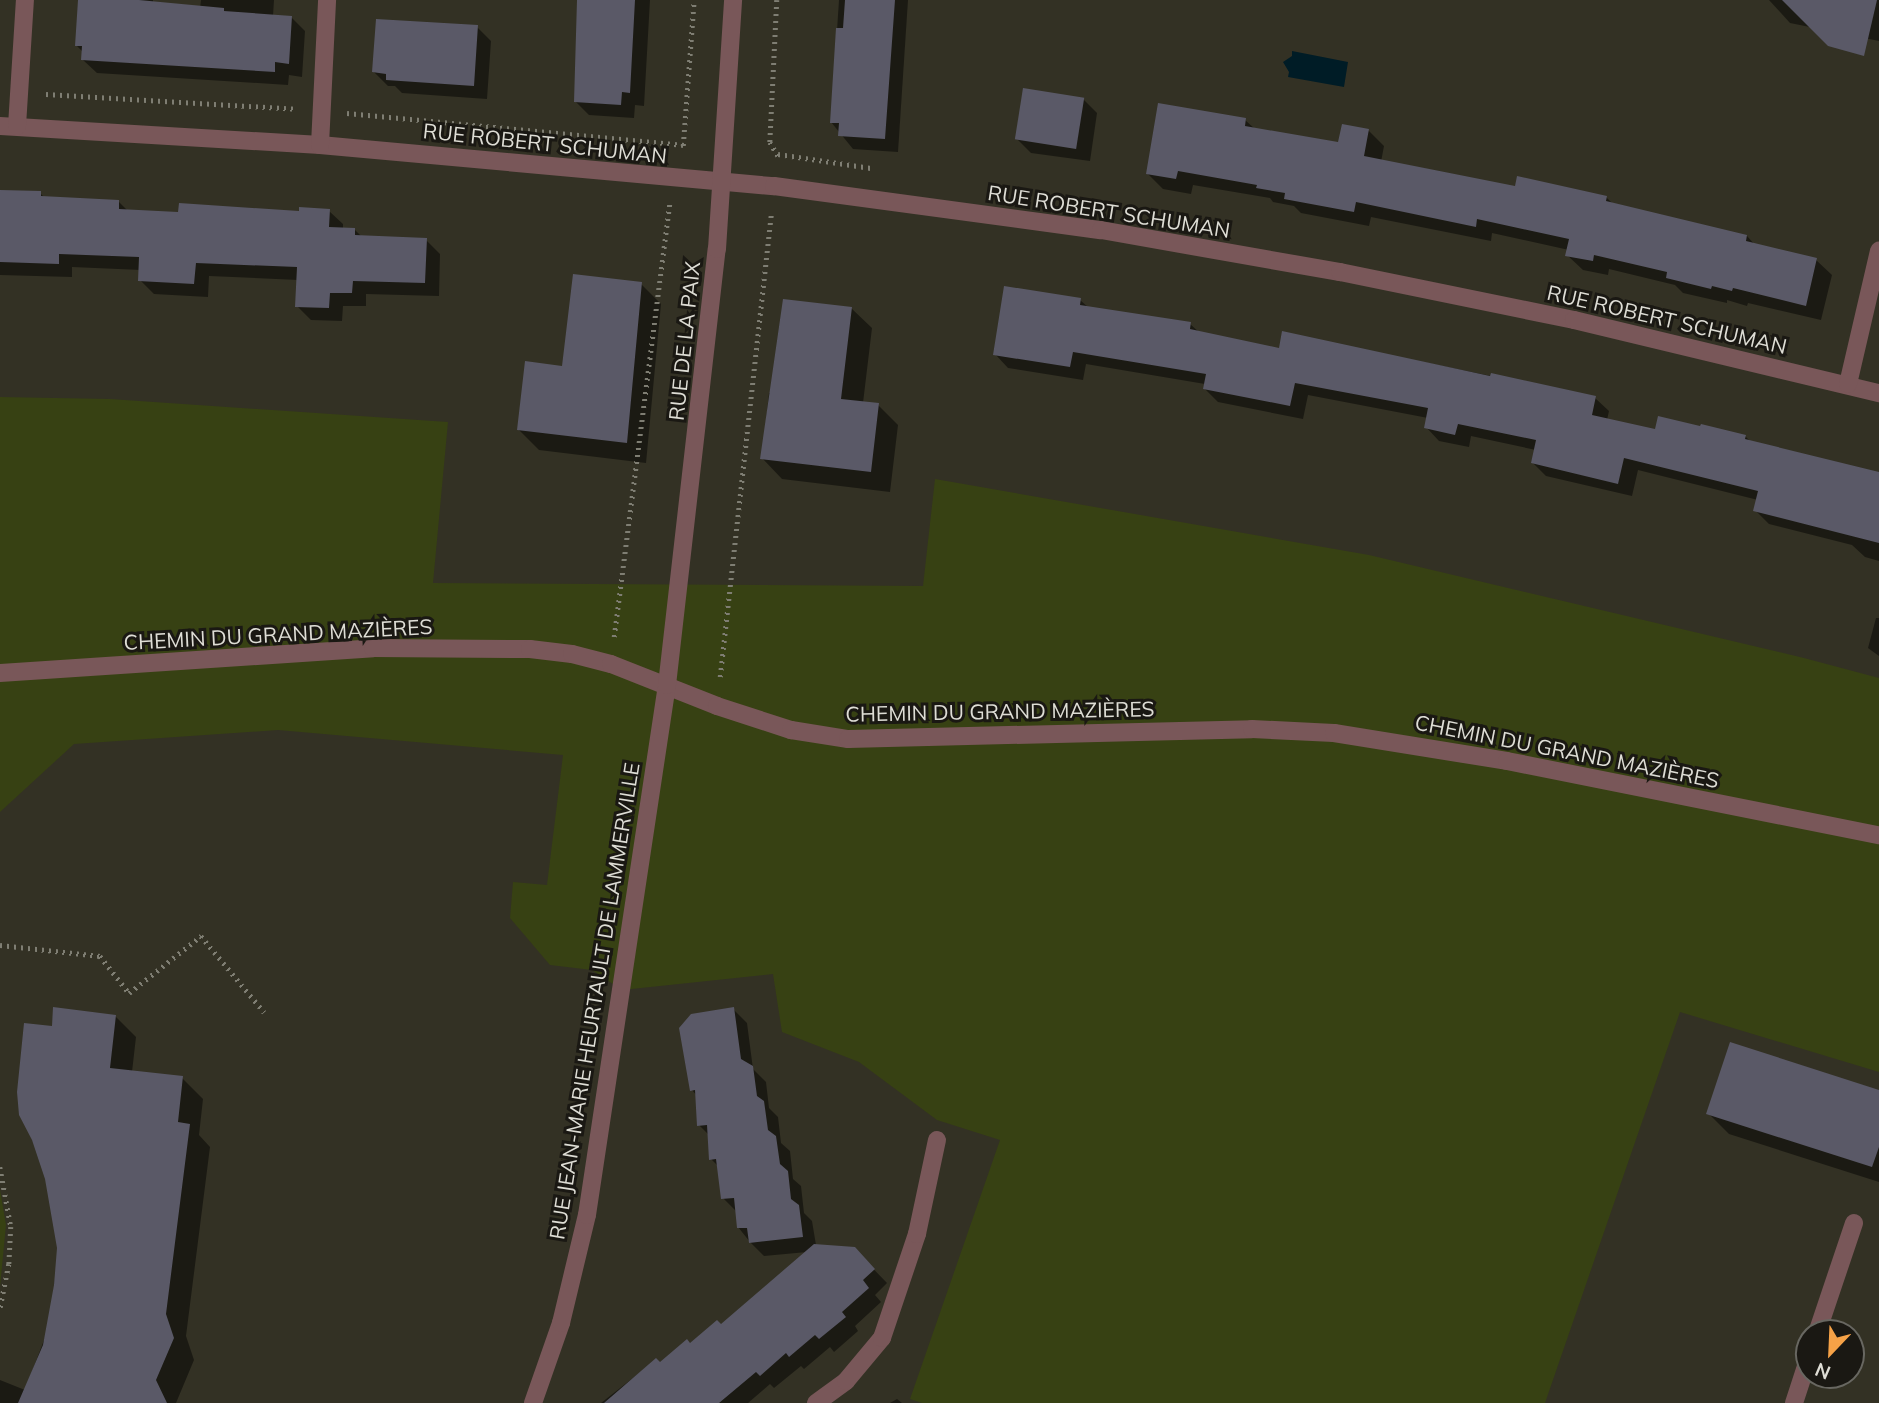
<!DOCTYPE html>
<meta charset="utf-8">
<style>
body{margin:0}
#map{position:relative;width:1879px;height:1403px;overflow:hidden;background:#333124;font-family:Mulish,sans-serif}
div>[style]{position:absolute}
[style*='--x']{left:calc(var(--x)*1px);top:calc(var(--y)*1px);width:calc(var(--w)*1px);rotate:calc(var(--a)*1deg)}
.green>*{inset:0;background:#374113}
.water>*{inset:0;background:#001c26}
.shadow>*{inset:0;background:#0007}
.building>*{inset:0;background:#5a5967;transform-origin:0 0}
.path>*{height:4.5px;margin-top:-2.25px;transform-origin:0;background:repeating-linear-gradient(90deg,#7f7e73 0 2px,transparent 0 7px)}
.service>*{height:18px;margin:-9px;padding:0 9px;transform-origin:9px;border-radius:9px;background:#795759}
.minor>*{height:18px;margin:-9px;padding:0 9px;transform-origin:9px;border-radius:9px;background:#795759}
span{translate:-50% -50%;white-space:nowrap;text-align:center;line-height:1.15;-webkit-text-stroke:6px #1a1813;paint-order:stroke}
.street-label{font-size:21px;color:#deddd5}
.north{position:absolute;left:1795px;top:1319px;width:70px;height:70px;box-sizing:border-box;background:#1a1813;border:2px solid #686761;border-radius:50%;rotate:203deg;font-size:19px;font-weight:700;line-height:28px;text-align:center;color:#deddd5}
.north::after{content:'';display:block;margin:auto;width:24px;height:32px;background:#f6a247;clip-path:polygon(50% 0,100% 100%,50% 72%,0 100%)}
</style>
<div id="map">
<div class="green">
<i style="clip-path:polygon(0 397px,110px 399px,448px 422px,433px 583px,923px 586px,935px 479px,1369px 555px,1804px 658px,1879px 678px,1879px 1072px,1680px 1012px,1545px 1403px,922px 1403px,910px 1399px,1000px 1140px,937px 1120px,859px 1062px,782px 1032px,773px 974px,622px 990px,592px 970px,550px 965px,510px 918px,513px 882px,547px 885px,563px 755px,278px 730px,74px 744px,0 812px)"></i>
<i style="clip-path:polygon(0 1190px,6px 1225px,0 1287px)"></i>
</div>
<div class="water">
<i style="clip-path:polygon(1292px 51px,1348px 62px,1344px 87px,1288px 77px,1289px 72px,1283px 62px,1292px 56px)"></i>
</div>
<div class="shadow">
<i style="clip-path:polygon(80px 0,153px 0,153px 4px,200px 8px,201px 0,274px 0,273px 16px,291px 17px,305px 31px,302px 77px,289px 75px,288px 85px,97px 73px,83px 60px,83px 52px,77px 46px)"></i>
<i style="clip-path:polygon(581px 0,650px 0,644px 106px,635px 105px,634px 118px,589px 115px,575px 101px)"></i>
<i style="clip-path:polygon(839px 0,908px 0,898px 152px,853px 149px,831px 122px)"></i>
<i style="clip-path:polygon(1769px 0,1879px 0,1879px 41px,1790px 23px)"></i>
<i style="clip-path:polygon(477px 27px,491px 41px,487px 99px,402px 93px,395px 86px,388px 86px,374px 72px)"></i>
<i style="clip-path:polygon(1083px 99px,1097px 113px,1090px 161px,1031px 153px,1017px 139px)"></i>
<i style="clip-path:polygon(1245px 120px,1255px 129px,1340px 144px,1369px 131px,1384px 146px,1381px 162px,1516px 188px,1606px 197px,1613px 204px,1747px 236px,1755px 245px,1816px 260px,1832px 275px,1821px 320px,1748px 303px,1747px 306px,1727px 300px,1727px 303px,1683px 293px,1675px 285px,1609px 269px,1608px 275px,1583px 270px,1567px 255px,1569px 250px,1492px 233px,1491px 241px,1371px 217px,1369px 226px,1301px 213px,1294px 206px,1273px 202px,1270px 198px,1193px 185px,1191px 194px,1163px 189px,1148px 174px)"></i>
<i style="clip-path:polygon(0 191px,40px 193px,45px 198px,119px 202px,128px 211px,180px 214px,329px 211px,343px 224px,343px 229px,354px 229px,362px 237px,426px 240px,440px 254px,439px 296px,366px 294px,366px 306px,343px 306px,342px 321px,311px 320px,297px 306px,298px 280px,209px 276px,208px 297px,154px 294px,140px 280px,141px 270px,72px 267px,72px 277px,0 275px)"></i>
<i style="clip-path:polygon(641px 284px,661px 304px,646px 463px,539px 450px,519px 430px,563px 368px)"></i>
<i style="clip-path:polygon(1080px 300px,1089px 308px,1190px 324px,1200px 333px,1280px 350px,1284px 334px,1565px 391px,1595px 398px,1609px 411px,1607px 420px,1656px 431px,1745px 436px,1752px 443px,1879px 474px,1879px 561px,1865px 557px,1852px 545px,1769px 524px,1755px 510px,1758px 500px,1638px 470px,1632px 496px,1546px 476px,1533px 463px,1536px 450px,1471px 436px,1469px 447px,1439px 441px,1426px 427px,1428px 418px,1308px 395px,1303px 419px,1218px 402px,1204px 388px,1205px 384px,1086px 364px,1083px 380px,1008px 368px,995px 354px)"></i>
<i style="clip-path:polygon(851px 308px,872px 328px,863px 403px,878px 405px,898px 425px,890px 492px,782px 479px,762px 458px,769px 393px,774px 393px)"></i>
<i style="clip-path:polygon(1876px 618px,1879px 618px,1879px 656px,1868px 648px)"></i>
<i style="clip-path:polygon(733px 1009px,747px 1023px,753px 1069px,766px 1082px,769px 1108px,778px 1117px,781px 1143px,790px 1151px,793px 1179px,801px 1186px,804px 1213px,812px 1221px,816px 1245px,854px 1249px,887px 1283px,875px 1295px,881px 1302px,855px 1326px,858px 1331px,834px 1352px,830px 1347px,804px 1369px,801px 1366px,774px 1388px,770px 1384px,748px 1403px,601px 1403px,656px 1360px,660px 1364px,721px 1327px,807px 1252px,764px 1256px,750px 1242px,738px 1227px,737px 1212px,723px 1198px,719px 1167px,711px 1159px,710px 1136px,699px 1125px,697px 1096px,692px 1090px)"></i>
<i style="clip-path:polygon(115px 1016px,136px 1037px,132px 1072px,182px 1078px,203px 1099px,199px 1135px,210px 1147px,186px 1336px,194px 1360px,176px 1403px,0 1403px,0 1380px,25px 1390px,49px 1327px,59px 1248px,47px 1179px,18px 1102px,26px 1025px,53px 1028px)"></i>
<i style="clip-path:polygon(1879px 1092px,1879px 1182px,1729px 1134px,1708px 1113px)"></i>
<i style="clip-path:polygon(897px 1399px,902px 1403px,890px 1403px)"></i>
</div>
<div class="building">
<i style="clip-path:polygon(78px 0,139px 0,224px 8px,224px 11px,292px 16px,289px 64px,275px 62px,275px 72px,81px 60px,82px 46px,75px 46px)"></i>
<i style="clip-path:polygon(577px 0,635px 0,630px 93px,622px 92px,621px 105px,574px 102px)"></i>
<i style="clip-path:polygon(845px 0,895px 0,885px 139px,838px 136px,839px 123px,830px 123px,836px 28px,843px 28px)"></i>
<i style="clip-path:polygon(1782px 0,1877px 0,1864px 56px,1828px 46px)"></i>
<i style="clip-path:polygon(376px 19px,478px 25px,474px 86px,386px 80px,386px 74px,372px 72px)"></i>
<i style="left:1023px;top:88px;width:62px;height:52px;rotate:9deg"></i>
<i style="clip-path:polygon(1158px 103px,1246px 118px,1245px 126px,1338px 142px,1342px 124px,1369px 129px,1364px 156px,1515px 186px,1517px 176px,1607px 196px,1606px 201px,1747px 235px,1746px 241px,1817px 258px,1806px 306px,1733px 288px,1732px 291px,1712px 286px,1711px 289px,1666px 278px,1667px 272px,1594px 255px,1593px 261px,1565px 256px,1569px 239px,1477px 219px,1476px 227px,1356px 202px,1354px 212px,1284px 199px,1285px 193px,1256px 188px,1257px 185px,1178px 171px,1176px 179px,1146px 174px)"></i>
<i style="clip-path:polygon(0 190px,41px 191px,41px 196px,119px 200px,119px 209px,178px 212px,179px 203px,299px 211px,299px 207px,330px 209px,329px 227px,355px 228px,355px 235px,427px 238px,425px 283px,353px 281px,352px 293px,330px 293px,329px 308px,295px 307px,297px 267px,196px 263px,194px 284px,138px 281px,139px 257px,59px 254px,59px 264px,0 262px)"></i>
<i style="clip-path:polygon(573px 274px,642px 282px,627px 443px,517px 430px,525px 361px,562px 366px)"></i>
<i style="clip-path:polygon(1004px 286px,1081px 298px,1080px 305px,1191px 322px,1190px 329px,1279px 348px,1282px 331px,1490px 376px,1491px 373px,1596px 396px,1592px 415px,1655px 429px,1658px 416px,1700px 426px,1701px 424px,1746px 435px,1745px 439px,1879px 472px,1879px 543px,1753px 511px,1758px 491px,1624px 458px,1618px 484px,1531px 463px,1536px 440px,1458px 424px,1455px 435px,1424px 428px,1428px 408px,1295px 383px,1290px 406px,1203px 389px,1206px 374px,1073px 352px,1070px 367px,993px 355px)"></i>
<i style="clip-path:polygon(783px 299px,852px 307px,841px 399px,879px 403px,871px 472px,760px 459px)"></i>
<i style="clip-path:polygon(53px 1007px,116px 1015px,110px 1068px,183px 1076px,178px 1122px,190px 1124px,166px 1314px,174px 1338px,156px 1380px,167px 1403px,18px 1403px,43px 1345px,54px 1285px,57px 1248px,45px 1179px,32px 1140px,19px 1115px,17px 1092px,24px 1023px,52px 1026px)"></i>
<i style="clip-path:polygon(734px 1007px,741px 1059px,753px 1066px,757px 1096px,764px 1101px,768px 1130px,776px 1136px,780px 1164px,788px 1171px,791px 1199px,799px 1205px,803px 1237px,749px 1243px,747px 1228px,737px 1228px,734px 1198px,721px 1199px,716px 1159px,709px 1160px,707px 1125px,697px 1126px,695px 1090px,690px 1091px,679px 1028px,691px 1014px)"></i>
<i style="clip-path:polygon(1730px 1042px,1879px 1090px,1879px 1147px,1872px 1167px,1706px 1114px)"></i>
<i style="clip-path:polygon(814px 1244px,855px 1247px,875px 1269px,863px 1280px,869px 1288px,842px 1312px,846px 1317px,819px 1339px,815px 1335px,789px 1357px,786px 1353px,760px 1376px,756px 1372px,719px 1403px,604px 1403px,656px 1358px,660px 1362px,687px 1339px,690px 1343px,717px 1320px,721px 1324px)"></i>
</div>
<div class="path">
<i style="--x:777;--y:0;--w:142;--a:92.8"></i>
<i style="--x:770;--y:142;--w:16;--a:60"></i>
<i style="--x:46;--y:94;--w:250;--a:3.4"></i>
<i style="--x:347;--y:113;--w:339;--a:5.4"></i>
<i style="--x:683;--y:146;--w:146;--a:-85.7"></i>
<i style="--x:778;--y:154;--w:94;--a:8.6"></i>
<i style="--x:614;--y:637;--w:439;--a:-82.7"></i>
<i style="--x:720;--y:677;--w:467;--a:-83.7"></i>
<i style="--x:0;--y:945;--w:101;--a:6.3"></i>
<i style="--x:100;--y:956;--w:47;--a:51.9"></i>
<i style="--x:129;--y:993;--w:92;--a:-38.4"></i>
<i style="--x:201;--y:936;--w:99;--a:50.3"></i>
<i style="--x:0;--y:1167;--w:61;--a:79.6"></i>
<i style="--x:11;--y:1227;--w:37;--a:93"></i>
<i style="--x:9;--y:1264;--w:47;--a:101.1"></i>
</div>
<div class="service">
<i style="--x:1817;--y:1333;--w:116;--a:-71.4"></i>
<i style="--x:1794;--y:1403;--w:48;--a:-71.9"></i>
</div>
<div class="minor">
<i style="--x:0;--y:126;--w:321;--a:3.4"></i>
<i style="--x:320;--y:145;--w:456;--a:5.2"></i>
<i style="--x:774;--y:186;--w:330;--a:7.7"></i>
<i style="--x:1101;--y:230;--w:243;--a:10"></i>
<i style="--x:1340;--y:272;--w:239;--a:11.6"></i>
<i style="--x:1574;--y:320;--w:314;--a:13.5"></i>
<i style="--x:17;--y:126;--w:126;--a:-86.4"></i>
<i style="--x:320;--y:145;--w:145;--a:-87.2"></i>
<i style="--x:1848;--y:384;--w:137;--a:-76.9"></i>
<i style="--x:0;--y:673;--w:374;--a:-3.8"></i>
<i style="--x:373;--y:648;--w:157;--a:0.4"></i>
<i style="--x:530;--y:649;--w:42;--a:6.8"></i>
<i style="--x:572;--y:654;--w:40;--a:14.4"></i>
<i style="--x:611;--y:664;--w:114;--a:21.6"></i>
<i style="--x:717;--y:706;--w:78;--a:18"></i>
<i style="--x:791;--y:730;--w:58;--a:9"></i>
<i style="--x:848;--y:739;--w:404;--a:-1.4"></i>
<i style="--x:1252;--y:729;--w:82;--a:2.8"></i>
<i style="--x:1334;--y:733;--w:175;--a:9.2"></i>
<i style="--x:1507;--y:761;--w:379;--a:11.3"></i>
<i style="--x:533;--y:1403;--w:85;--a:-70.7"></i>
<i style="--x:561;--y:1323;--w:111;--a:-76.5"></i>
<i style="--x:587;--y:1215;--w:536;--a:-81.42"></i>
<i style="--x:667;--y:685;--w:439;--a:-83.5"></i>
<i style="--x:717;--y:249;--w:250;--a:-86.3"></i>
<i style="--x:816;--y:1403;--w:37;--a:-36"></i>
<i style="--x:846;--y:1381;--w:56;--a:-50.1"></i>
<i style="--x:882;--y:1338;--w:110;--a:-71.4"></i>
<i style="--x:917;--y:1234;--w:96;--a:-78"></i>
</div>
<div class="street-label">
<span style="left:545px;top:143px;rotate:6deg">RUE ROBERT SCHUMAN</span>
<span style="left:1109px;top:211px;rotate:9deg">RUE ROBERT SCHUMAN</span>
<span style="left:1667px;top:319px;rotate:13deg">RUE ROBERT SCHUMAN</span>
<span style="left:684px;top:341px;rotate:-84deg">RUE DE LA PAIX</span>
<span style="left:278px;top:634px;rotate:-3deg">CHEMIN DU GRAND MAZIÈRES</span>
<span style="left:1000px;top:711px;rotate:-1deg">CHEMIN DU GRAND MAZIÈRES</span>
<span style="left:1567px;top:751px;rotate:11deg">CHEMIN DU GRAND MAZIÈRES</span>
<span style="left:594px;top:1001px;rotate:-81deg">RUE JEAN-MARIE HEURTAULT DE LAMMERVILLE</span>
</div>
<div class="north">N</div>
</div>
